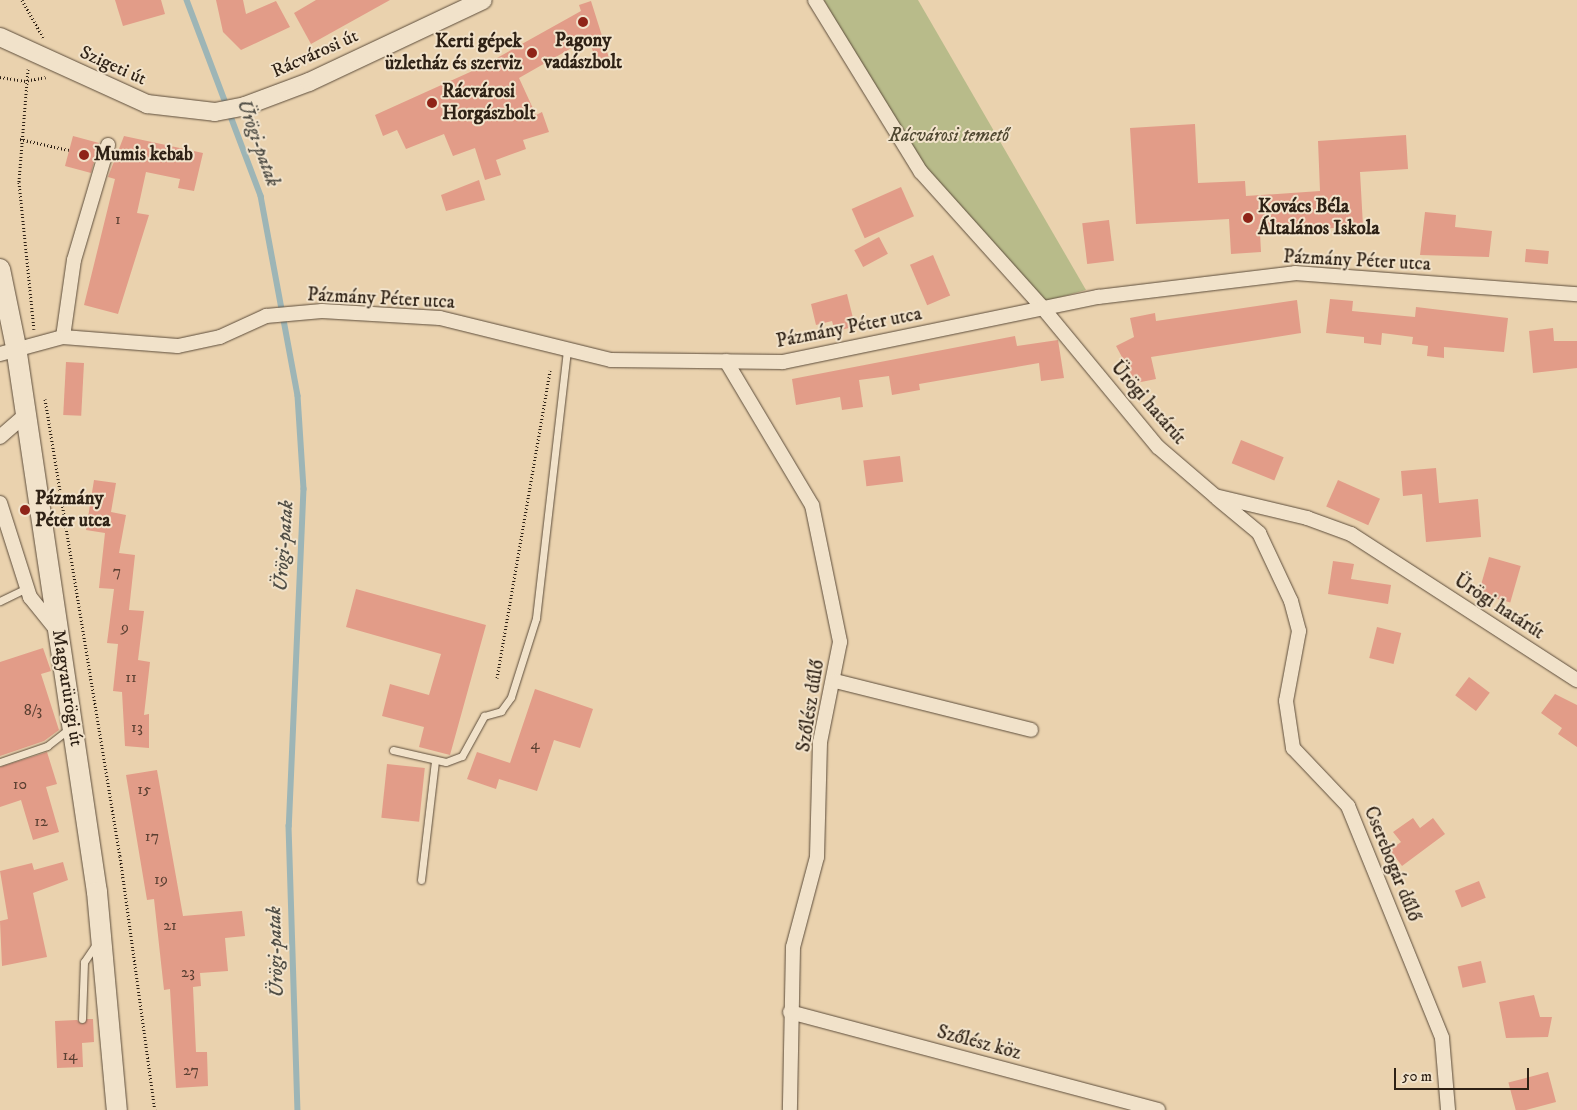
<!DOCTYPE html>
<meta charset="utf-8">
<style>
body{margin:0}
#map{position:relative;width:1577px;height:1110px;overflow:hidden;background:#ead2ae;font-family:"IM FELL DW Pica",serif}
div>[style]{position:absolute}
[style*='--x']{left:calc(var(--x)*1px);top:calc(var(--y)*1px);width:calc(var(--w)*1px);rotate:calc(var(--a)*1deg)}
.green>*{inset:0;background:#b8bb8a}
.stream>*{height:5.5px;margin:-2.75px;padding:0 2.75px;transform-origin:2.75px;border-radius:2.75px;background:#9db5b6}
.building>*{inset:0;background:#e29c88;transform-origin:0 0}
.path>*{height:3px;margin-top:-1.5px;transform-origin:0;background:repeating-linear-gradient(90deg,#2e2115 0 1px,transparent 0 3.5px)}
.roads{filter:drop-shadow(0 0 1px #5d4d3b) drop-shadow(0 0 1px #5d4d3b)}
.service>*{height:7px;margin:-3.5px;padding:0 3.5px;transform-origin:3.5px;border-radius:3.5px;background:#f1e2ca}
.minor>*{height:14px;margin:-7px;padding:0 7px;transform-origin:7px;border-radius:7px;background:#f1e2ca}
.tertiary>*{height:18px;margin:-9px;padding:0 9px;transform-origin:9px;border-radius:9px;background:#f1e2ca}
.secondary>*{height:20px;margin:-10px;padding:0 10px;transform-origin:10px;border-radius:10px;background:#f1e2ca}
.dots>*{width:14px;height:14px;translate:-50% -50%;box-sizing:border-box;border:2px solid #f1e2ca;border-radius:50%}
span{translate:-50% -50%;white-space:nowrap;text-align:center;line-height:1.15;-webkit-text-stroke:4px #f1e2ca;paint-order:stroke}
.number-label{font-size:16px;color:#5b4032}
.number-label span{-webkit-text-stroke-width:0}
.poi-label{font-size:19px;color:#2e2115;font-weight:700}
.right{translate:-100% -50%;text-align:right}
.left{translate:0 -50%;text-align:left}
.street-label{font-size:19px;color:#2e2115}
.park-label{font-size:19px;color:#504832;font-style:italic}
.water-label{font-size:20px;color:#4f4d45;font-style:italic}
.scale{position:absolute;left:1394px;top:1068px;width:135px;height:22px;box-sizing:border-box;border:2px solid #2e2115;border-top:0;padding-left:6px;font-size:15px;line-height:18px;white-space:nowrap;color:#2e2115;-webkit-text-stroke:4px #f1e2ca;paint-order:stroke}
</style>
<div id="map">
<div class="green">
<i style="clip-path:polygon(824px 0,918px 0,1086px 290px,1039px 303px,921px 172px)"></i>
</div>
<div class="stream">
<i style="--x:187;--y:0;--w:210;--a:69.3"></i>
<i style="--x:261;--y:196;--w:203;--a:79.5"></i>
<i style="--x:298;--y:396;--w:93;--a:86.3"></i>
<i style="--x:304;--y:489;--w:337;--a:92.5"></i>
<i style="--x:289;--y:826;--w:284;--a:88.2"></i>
</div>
<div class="building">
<i style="clip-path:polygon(115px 0,161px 0,165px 14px,123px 26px)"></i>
<i style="clip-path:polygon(216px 0,243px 0,246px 14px,276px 1px,290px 27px,241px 50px,223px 32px)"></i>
<i style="clip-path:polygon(316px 0,390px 0,311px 44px,294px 13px)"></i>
<i style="clip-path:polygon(591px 1px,609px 58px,596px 62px,589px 38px,519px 78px,536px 115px,542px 112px,549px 132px,523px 140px,526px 149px,496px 160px,501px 175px,485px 180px,475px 148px,453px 156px,444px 134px,406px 149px,397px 130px,383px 136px,375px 115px,479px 68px,581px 11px,579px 5px)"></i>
<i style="clip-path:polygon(1195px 124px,1198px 183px,1245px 181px,1246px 196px,1320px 191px,1318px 141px,1406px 135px,1408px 169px,1360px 172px,1363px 226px,1260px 233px,1261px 252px,1231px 254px,1229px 219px,1136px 224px,1130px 128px)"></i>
<i style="left:73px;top:136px;width:27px;height:31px;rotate:15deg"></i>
<i style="clip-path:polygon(124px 136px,203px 153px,194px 191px,178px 188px,180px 179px,146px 172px,137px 213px,149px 215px,118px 314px,84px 305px,115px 179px,108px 177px)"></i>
<i style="clip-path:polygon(479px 180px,485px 200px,446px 211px,441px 195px)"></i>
<i style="left:901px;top:187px;width:32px;height:54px;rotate:66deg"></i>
<i style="clip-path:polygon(1425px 212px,1456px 215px,1455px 227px,1492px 231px,1489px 257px,1420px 255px)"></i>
<i style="left:1109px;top:220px;width:41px;height:27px;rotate:83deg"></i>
<i style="left:879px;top:237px;width:19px;height:28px;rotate:62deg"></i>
<i style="left:1526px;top:249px;width:23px;height:13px;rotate:5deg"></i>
<i style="left:933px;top:255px;width:44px;height:25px;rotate:67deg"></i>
<i style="clip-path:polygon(847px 294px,855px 326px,835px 332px,832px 321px,816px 325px,811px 304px)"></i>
<i style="clip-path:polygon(1330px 299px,1353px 301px,1352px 311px,1415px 317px,1416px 307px,1508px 318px,1504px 352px,1444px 347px,1444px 358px,1427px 356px,1428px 346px,1412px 344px,1413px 337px,1382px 333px,1381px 345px,1364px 343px,1364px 337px,1326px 333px)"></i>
<i style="clip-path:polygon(1297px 300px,1301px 333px,1151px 357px,1156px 379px,1136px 383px,1116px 346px,1134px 337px,1130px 318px,1155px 313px,1156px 321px)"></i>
<i style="clip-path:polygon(1553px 328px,1554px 341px,1577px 341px,1577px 368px,1533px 373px,1529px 331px)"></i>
<i style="clip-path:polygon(1015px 336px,1017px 346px,1058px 340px,1064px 378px,1041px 381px,1039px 363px,919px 384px,920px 390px,892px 395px,889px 376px,859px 380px,863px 407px,842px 410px,840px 397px,796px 405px,792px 379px)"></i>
<i style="left:66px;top:362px;width:18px;height:53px;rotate:3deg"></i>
<i style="left:1241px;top:440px;width:46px;height:25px;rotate:22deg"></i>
<i style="left:900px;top:456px;width:26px;height:37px;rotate:83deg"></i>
<i style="clip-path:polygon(1436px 468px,1439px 503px,1478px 499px,1481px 537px,1426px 542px,1422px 494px,1403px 496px,1401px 471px)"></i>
<i style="clip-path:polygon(94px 480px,116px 483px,111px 512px,126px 515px,119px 553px,135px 555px,129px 610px,144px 611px,138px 660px,150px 662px,144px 715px,149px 714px,149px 748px,125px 746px,122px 692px,113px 691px,118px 644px,107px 643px,114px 589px,99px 588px,105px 533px,86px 530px)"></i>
<i style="left:1338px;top:480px;width:46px;height:29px;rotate:24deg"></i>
<i style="left:1489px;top:557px;width:33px;height:38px;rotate:16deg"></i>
<i style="clip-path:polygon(1333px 561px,1354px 564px,1351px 579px,1391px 585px,1388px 604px,1328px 594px)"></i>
<i style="clip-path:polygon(356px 589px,486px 625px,450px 755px,419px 747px,424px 727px,382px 716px,390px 684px,429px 695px,441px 654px,346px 627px)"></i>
<i style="left:1377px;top:627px;width:25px;height:32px;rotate:14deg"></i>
<i style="clip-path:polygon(43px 648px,51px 671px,41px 674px,59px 730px,44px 741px,0 756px,0 662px)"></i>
<i style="left:1469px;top:677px;width:26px;height:23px;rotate:37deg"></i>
<i style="clip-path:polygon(535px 689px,593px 709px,580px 748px,554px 740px,537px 791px,499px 779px,496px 789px,467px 779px,477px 752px,510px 763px)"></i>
<i style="clip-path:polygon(1555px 694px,1577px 705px,1577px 747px,1558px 734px,1562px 728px,1541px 713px)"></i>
<i style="clip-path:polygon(47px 752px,57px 784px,46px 787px,59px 832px,33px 840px,21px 800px,0 807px,0 767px)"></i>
<i style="left:387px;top:764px;width:38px;height:54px;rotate:6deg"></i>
<i style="clip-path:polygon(157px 770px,183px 916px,242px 911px,245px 936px,225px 938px,228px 971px,200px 973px,201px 986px,193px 987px,196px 1052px,207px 1052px,208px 1086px,176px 1088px,170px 989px,164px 990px,154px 899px,147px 900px,126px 775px)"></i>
<i style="clip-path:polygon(1413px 818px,1420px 828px,1433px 818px,1445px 834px,1402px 866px,1390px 850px,1401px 842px,1393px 832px)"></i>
<i style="clip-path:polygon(63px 862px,68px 880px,33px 893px,47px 957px,2px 966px,0 921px,8px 919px,0 871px,32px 863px,34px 870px)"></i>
<i style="left:1479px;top:881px;width:18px;height:26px;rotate:68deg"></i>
<i style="left:1481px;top:961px;width:22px;height:24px;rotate:77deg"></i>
<i style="clip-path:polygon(1534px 995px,1540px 1017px,1552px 1017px,1548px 1037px,1506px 1038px,1499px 1002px)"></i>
<i style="clip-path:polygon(87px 1019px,93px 1019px,94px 1042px,82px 1043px,83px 1067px,57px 1068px,55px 1021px,77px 1020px,82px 1024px)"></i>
<i style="left:1548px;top:1072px;width:31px;height:41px;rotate:75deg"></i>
</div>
<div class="path">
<i style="--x:22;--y:0;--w:43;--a:60.4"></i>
<i style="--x:28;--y:69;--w:113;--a:94.6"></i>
<i style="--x:19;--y:182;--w:148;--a:84.2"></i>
<i style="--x:0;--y:77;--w:24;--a:9"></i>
<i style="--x:24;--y:81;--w:22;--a:-10"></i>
<i style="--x:20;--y:139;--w:50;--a:12.7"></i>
<i style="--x:45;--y:399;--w:463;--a:80.7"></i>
<i style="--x:120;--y:856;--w:256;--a:82.2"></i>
<i style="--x:497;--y:678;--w:312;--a:-80.2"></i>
</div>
<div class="roads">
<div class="service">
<i style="--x:0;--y:601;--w:30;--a:-26"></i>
<i style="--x:393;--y:750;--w:54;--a:12.8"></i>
<i style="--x:446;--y:762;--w:17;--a:-21"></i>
<i style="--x:462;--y:756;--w:46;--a:-61.2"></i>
<i style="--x:484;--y:716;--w:18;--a:-16"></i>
<i style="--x:501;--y:711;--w:17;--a:-54"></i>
<i style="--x:511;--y:697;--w:83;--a:-72.4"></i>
<i style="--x:536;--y:618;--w:271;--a:-83.4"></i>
<i style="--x:0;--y:762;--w:50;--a:-18.8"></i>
<i style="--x:47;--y:746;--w:28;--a:-38"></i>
<i style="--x:421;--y:880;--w:121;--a:-83.3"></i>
<i style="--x:82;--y:1019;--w:57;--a:-88"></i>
<i style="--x:84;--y:962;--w:22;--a:-56"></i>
</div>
<div class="minor">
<i style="--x:815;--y:0;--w:202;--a:58.4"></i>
<i style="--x:921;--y:172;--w:181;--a:48.1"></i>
<i style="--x:1042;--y:307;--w:182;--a:50.4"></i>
<i style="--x:1158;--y:447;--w:75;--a:40.7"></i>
<i style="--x:1215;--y:496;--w:95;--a:13.4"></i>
<i style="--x:1307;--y:518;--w:47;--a:20"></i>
<i style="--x:1351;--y:534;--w:269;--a:32.9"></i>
<i style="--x:63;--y:337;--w:78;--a:-81.9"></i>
<i style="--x:74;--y:260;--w:120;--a:-73.5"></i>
<i style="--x:0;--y:354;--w:65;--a:-15.1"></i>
<i style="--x:63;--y:337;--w:115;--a:4.5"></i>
<i style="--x:178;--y:346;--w:43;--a:-12.1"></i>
<i style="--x:220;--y:337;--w:51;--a:-24.5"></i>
<i style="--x:266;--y:316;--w:56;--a:-5.1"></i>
<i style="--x:322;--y:311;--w:118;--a:3.4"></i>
<i style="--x:440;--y:318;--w:176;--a:13.8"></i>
<i style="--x:611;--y:360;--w:172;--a:0.7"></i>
<i style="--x:783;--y:362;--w:322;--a:-11.7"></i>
<i style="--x:1098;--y:297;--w:198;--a:-6.9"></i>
<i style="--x:1295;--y:273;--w:283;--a:4.3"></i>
<i style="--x:726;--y:361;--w:168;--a:59.2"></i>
<i style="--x:812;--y:505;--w:140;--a:78.4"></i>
<i style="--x:840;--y:642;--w:102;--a:101.3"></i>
<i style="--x:820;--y:742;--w:115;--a:91.5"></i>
<i style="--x:817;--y:857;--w:93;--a:104.9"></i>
<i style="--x:793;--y:947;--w:163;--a:91.1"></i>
<i style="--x:0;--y:437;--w:35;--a:-41"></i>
<i style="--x:1217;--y:498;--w:55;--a:39.8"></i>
<i style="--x:1259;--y:533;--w:75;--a:64.8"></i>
<i style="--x:1291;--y:601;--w:31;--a:75"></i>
<i style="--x:1299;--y:631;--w:71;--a:100.5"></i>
<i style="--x:1286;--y:701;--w:48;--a:81.5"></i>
<i style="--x:1293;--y:748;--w:80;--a:46.5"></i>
<i style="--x:1348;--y:806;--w:250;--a:67.9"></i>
<i style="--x:1442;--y:1038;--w:72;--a:85.2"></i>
<i style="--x:0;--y:503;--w:99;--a:72.3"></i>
<i style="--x:30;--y:597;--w:46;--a:51.1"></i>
<i style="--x:835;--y:681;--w:202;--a:14"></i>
<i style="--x:790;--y:1012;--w:381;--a:14.9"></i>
</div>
<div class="tertiary">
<i style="--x:0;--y:37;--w:162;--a:24.5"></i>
<i style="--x:147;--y:104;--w:68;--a:6.7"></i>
<i style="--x:215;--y:112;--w:31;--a:-11"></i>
<i style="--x:245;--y:106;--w:68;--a:-20.6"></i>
<i style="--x:309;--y:82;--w:192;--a:-25.2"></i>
</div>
<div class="secondary">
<i style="--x:0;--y:269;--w:80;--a:78.4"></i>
<i style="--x:16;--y:347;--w:551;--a:81.55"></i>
<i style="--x:97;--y:892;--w:219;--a:84.8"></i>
</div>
</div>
<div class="dots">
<i style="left:583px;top:22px;background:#8f2418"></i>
<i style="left:532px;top:53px;background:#8f2418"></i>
<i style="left:432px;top:103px;background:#8f2418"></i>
<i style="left:84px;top:155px;background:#8f2418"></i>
<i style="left:1248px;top:218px;background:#8f2418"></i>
<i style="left:25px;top:510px;background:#8f2418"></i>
</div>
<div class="number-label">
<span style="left:118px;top:219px">1</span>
<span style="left:117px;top:571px">7</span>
<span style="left:125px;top:627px">9</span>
<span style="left:131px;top:677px">11</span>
<span style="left:33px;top:710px">8/3</span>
<span style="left:137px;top:727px">13</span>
<span style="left:535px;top:744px">4</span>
<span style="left:20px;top:784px">10</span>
<span style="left:144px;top:789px">15</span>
<span style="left:41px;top:821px">12</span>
<span style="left:152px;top:836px">17</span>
<span style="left:161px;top:879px">19</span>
<span style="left:170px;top:925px">21</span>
<span style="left:188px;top:972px">23</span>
<span style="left:70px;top:1055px">14</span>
<span style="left:191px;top:1070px">27</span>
</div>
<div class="poi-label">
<span style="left:583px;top:52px">Pagony<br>vadászbolt</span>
<span class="right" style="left:522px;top:53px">Kerti gépek<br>üzletház és szerviz</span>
<span class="left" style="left:442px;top:103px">Rácvárosi<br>Horgászbolt</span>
<span class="left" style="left:94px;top:155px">Mumis kebab</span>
<span class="left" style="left:1258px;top:218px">Kovács Béla<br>Általános Iskola</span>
<span class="left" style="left:35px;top:510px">Pázmány<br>Péter utca</span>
</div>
<div class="street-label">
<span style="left:315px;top:54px;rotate:-24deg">Rácvárosi út</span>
<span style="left:113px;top:66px;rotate:24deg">Szigeti út</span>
<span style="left:1357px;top:261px;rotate:3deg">Pázmány Péter utca</span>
<span style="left:381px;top:299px;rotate:3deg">Pázmány Péter utca</span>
<span style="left:849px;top:328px;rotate:-11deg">Pázmány Péter utca</span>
<span style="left:1148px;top:403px;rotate:49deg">Ürögi határút</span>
<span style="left:1499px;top:607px;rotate:33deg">Ürögi határút</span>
<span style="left:67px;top:688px;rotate:81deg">Magyarürögi út</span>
<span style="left:811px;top:706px;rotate:-81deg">Szőlész dűlő</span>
<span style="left:1392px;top:864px;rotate:68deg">Cserebogár dűlő</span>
<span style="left:979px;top:1043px;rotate:15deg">Szőlész köz</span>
</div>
<div class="park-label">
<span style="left:949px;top:136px">Rácvárosi temető</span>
</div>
<div class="water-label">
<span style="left:258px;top:143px;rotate:70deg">Ürögi-patak</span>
<span style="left:284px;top:546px;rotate:-86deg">Ürögi-patak</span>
<span style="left:276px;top:952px;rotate:-92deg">Ürögi-patak</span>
</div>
<div class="scale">50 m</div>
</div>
